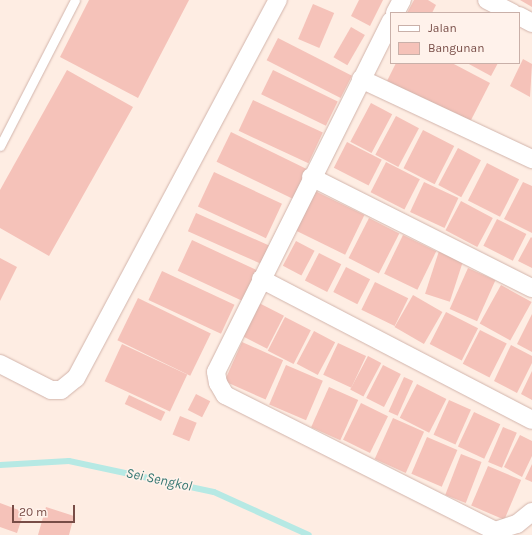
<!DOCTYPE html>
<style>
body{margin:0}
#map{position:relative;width:532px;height:535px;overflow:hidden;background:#feede3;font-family:Karla,sans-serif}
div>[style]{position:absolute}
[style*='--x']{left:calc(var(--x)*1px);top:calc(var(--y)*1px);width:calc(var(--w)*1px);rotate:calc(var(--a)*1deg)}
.stream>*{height:6px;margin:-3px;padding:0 3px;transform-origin:3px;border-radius:3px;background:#b6e9e4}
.building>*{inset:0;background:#f5c2b9;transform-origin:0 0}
.roads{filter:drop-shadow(0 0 1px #d2b4ab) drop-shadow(0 0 1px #d2b4ab)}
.service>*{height:9px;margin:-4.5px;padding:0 4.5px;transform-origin:4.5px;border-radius:4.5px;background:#fff}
.minor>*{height:18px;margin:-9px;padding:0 9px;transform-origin:9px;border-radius:9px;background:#fff}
span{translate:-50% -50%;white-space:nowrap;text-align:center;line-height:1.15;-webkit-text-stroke:3px #fff2eb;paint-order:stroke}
.water-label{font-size:14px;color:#377772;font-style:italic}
.legend{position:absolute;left:390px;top:12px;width:130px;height:52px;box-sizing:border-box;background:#fff2eb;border:1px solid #c9b0a9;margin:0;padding:5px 7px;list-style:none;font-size:12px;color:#784d47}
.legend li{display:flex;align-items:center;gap:8px;height:20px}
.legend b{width:20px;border:1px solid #c9b0a9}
.scale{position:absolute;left:12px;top:505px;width:63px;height:18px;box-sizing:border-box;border:2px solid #784d47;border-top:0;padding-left:5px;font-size:12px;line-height:14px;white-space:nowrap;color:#784d47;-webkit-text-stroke:3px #fff2eb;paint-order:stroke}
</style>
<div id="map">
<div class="stream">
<i style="--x:0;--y:465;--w:69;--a:-3.3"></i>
<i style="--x:69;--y:461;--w:148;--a:12.1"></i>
<i style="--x:214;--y:492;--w:104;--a:24.4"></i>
</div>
<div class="building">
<i style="clip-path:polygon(89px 0,189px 0,138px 98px,60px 57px)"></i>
<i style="clip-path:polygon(359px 0,383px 0,370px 26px,351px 16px)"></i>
<i style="clip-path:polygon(414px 0,428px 0,436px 5px,432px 13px,407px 13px)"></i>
<i style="clip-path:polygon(520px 0,532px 0,532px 7px)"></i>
<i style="left:313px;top:4px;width:23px;height:38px;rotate:23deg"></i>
<i style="left:351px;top:27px;width:16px;height:35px;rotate:30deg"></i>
<i style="left:278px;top:38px;width:83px;height:25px;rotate:27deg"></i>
<i style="clip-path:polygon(523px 59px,532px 64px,530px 97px,510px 86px)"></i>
<i style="clip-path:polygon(396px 63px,452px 63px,490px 83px,469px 124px,387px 81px)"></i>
<i style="clip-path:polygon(467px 63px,498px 63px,491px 76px)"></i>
<i style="clip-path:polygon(67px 70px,133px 107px,49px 256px,0 228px,0 190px)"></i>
<i style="left:273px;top:70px;width:72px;height:27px;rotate:26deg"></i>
<i style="left:253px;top:100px;width:77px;height:34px;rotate:25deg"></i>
<i style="left:371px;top:103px;width:24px;height:44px;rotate:28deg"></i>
<i style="left:396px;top:116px;width:26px;height:44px;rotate:28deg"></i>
<i style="left:423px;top:130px;width:35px;height:43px;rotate:27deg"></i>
<i style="left:231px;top:132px;width:87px;height:33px;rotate:26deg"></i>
<i style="left:347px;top:142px;width:39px;height:29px;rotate:27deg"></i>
<i style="left:458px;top:148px;width:26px;height:42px;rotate:28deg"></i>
<i style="left:386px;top:162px;width:38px;height:34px;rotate:27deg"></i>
<i style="left:487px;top:163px;width:36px;height:42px;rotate:27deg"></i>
<i style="left:214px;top:172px;width:75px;height:38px;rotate:25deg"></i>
<i style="left:424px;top:182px;width:38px;height:33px;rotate:25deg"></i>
<i style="clip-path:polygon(523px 182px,532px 186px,532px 233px,504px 219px)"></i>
<i style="left:315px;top:191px;width:55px;height:44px;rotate:26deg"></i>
<i style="left:461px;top:201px;width:36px;height:33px;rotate:28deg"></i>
<i style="left:196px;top:213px;width:80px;height:20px;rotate:24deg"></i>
<i style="left:369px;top:218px;width:34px;height:45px;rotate:27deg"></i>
<i style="left:497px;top:219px;width:33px;height:30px;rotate:27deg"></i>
<i style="left:403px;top:235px;width:37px;height:43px;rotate:26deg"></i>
<i style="clip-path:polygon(531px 237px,532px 238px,532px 268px,518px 261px)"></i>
<i style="left:192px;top:240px;width:74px;height:34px;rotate:25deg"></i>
<i style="left:296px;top:241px;width:21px;height:28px;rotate:28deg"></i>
<i style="left:439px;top:251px;width:26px;height:45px;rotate:18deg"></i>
<i style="left:319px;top:253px;width:25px;height:31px;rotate:27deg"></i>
<i style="clip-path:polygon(0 258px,17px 267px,0 301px)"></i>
<i style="left:346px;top:267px;width:27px;height:28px;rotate:27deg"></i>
<i style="left:468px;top:268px;width:30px;height:45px;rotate:24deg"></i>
<i style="left:162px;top:271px;width:80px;height:32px;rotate:25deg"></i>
<i style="left:375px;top:282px;width:37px;height:31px;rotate:26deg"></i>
<i style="left:501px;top:285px;width:35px;height:44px;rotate:29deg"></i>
<i style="left:413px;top:295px;width:34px;height:37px;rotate:30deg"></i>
<i style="left:138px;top:298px;width:81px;height:47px;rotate:26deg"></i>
<i style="left:259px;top:303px;width:28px;height:37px;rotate:27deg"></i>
<i style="left:446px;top:312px;width:36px;height:36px;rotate:27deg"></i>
<i style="clip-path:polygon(532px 314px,532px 352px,517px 344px)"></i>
<i style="left:285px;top:317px;width:29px;height:38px;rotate:27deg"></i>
<i style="left:480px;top:330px;width:30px;height:38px;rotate:27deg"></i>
<i style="left:314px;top:331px;width:24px;height:37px;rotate:28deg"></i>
<i style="left:242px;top:342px;width:45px;height:43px;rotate:24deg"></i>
<i style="left:338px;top:343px;width:31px;height:35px;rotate:25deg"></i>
<i style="left:122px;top:344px;width:72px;height:41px;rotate:25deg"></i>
<i style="clip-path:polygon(511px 345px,532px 356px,532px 363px,517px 393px,494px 381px)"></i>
<i style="left:368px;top:356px;width:15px;height:38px;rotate:28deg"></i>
<i style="left:286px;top:365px;width:40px;height:43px;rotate:23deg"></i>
<i style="left:383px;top:365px;width:20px;height:37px;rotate:27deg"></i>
<i style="clip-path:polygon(532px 371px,532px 400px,521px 394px)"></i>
<i style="left:404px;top:377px;width:10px;height:38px;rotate:24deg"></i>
<i style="left:417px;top:384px;width:33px;height:38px;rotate:27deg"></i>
<i style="left:329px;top:387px;width:32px;height:44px;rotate:24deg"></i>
<i style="left:196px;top:394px;width:16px;height:18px;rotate:27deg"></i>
<i style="left:129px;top:395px;width:40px;height:10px;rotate:25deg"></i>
<i style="left:449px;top:400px;width:24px;height:38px;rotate:24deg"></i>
<i style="left:361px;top:403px;width:30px;height:41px;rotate:26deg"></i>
<i style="left:474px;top:412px;width:29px;height:38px;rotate:25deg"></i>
<i style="left:180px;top:416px;width:18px;height:20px;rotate:22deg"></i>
<i style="left:393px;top:418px;width:34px;height:45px;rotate:24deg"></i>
<i style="left:503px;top:427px;width:15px;height:38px;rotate:23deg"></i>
<i style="clip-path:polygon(520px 435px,532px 441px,532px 456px,522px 477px,504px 467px)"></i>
<i style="left:427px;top:437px;width:33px;height:40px;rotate:23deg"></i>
<i style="left:461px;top:454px;width:22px;height:44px;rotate:21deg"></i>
<i style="clip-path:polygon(532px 464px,532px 482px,525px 479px)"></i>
<i style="left:488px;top:466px;width:36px;height:43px;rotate:23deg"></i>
<i style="clip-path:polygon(0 503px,24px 512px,17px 533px,0 527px)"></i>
<i style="clip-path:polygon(46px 507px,74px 516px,69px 535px,38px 535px)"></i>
</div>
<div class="roads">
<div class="service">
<i style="--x:0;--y:146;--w:164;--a:-62.8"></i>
</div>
<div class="minor">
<i style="--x:487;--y:0;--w:29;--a:27"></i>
<i style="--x:395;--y:13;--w:15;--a:-62"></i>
<i style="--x:519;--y:16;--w:15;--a:28"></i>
<i style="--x:391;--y:21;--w:392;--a:116.5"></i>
<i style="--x:216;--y:372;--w:11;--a:80"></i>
<i style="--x:218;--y:383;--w:14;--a:60"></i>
<i style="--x:225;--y:395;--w:302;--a:26.7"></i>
<i style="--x:495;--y:531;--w:23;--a:-18"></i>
<i style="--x:517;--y:524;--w:19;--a:-39"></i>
<i style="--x:361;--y:79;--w:189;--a:25.1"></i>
<i style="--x:311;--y:177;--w:247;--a:26.7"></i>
<i style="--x:261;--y:279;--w:305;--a:27.5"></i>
<i style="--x:0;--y:364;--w:57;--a:27"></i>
<i style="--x:51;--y:390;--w:10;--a:0"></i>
<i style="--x:61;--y:390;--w:19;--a:-39"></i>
<i style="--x:76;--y:378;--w:429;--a:-61.9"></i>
</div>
</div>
<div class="water-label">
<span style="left:159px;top:480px;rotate:12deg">Sei Sengkol</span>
</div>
<ul class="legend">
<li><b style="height:5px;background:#fff"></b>Jalan</li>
<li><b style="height:11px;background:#f5c2b9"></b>Bangunan</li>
</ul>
<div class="scale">20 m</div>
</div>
